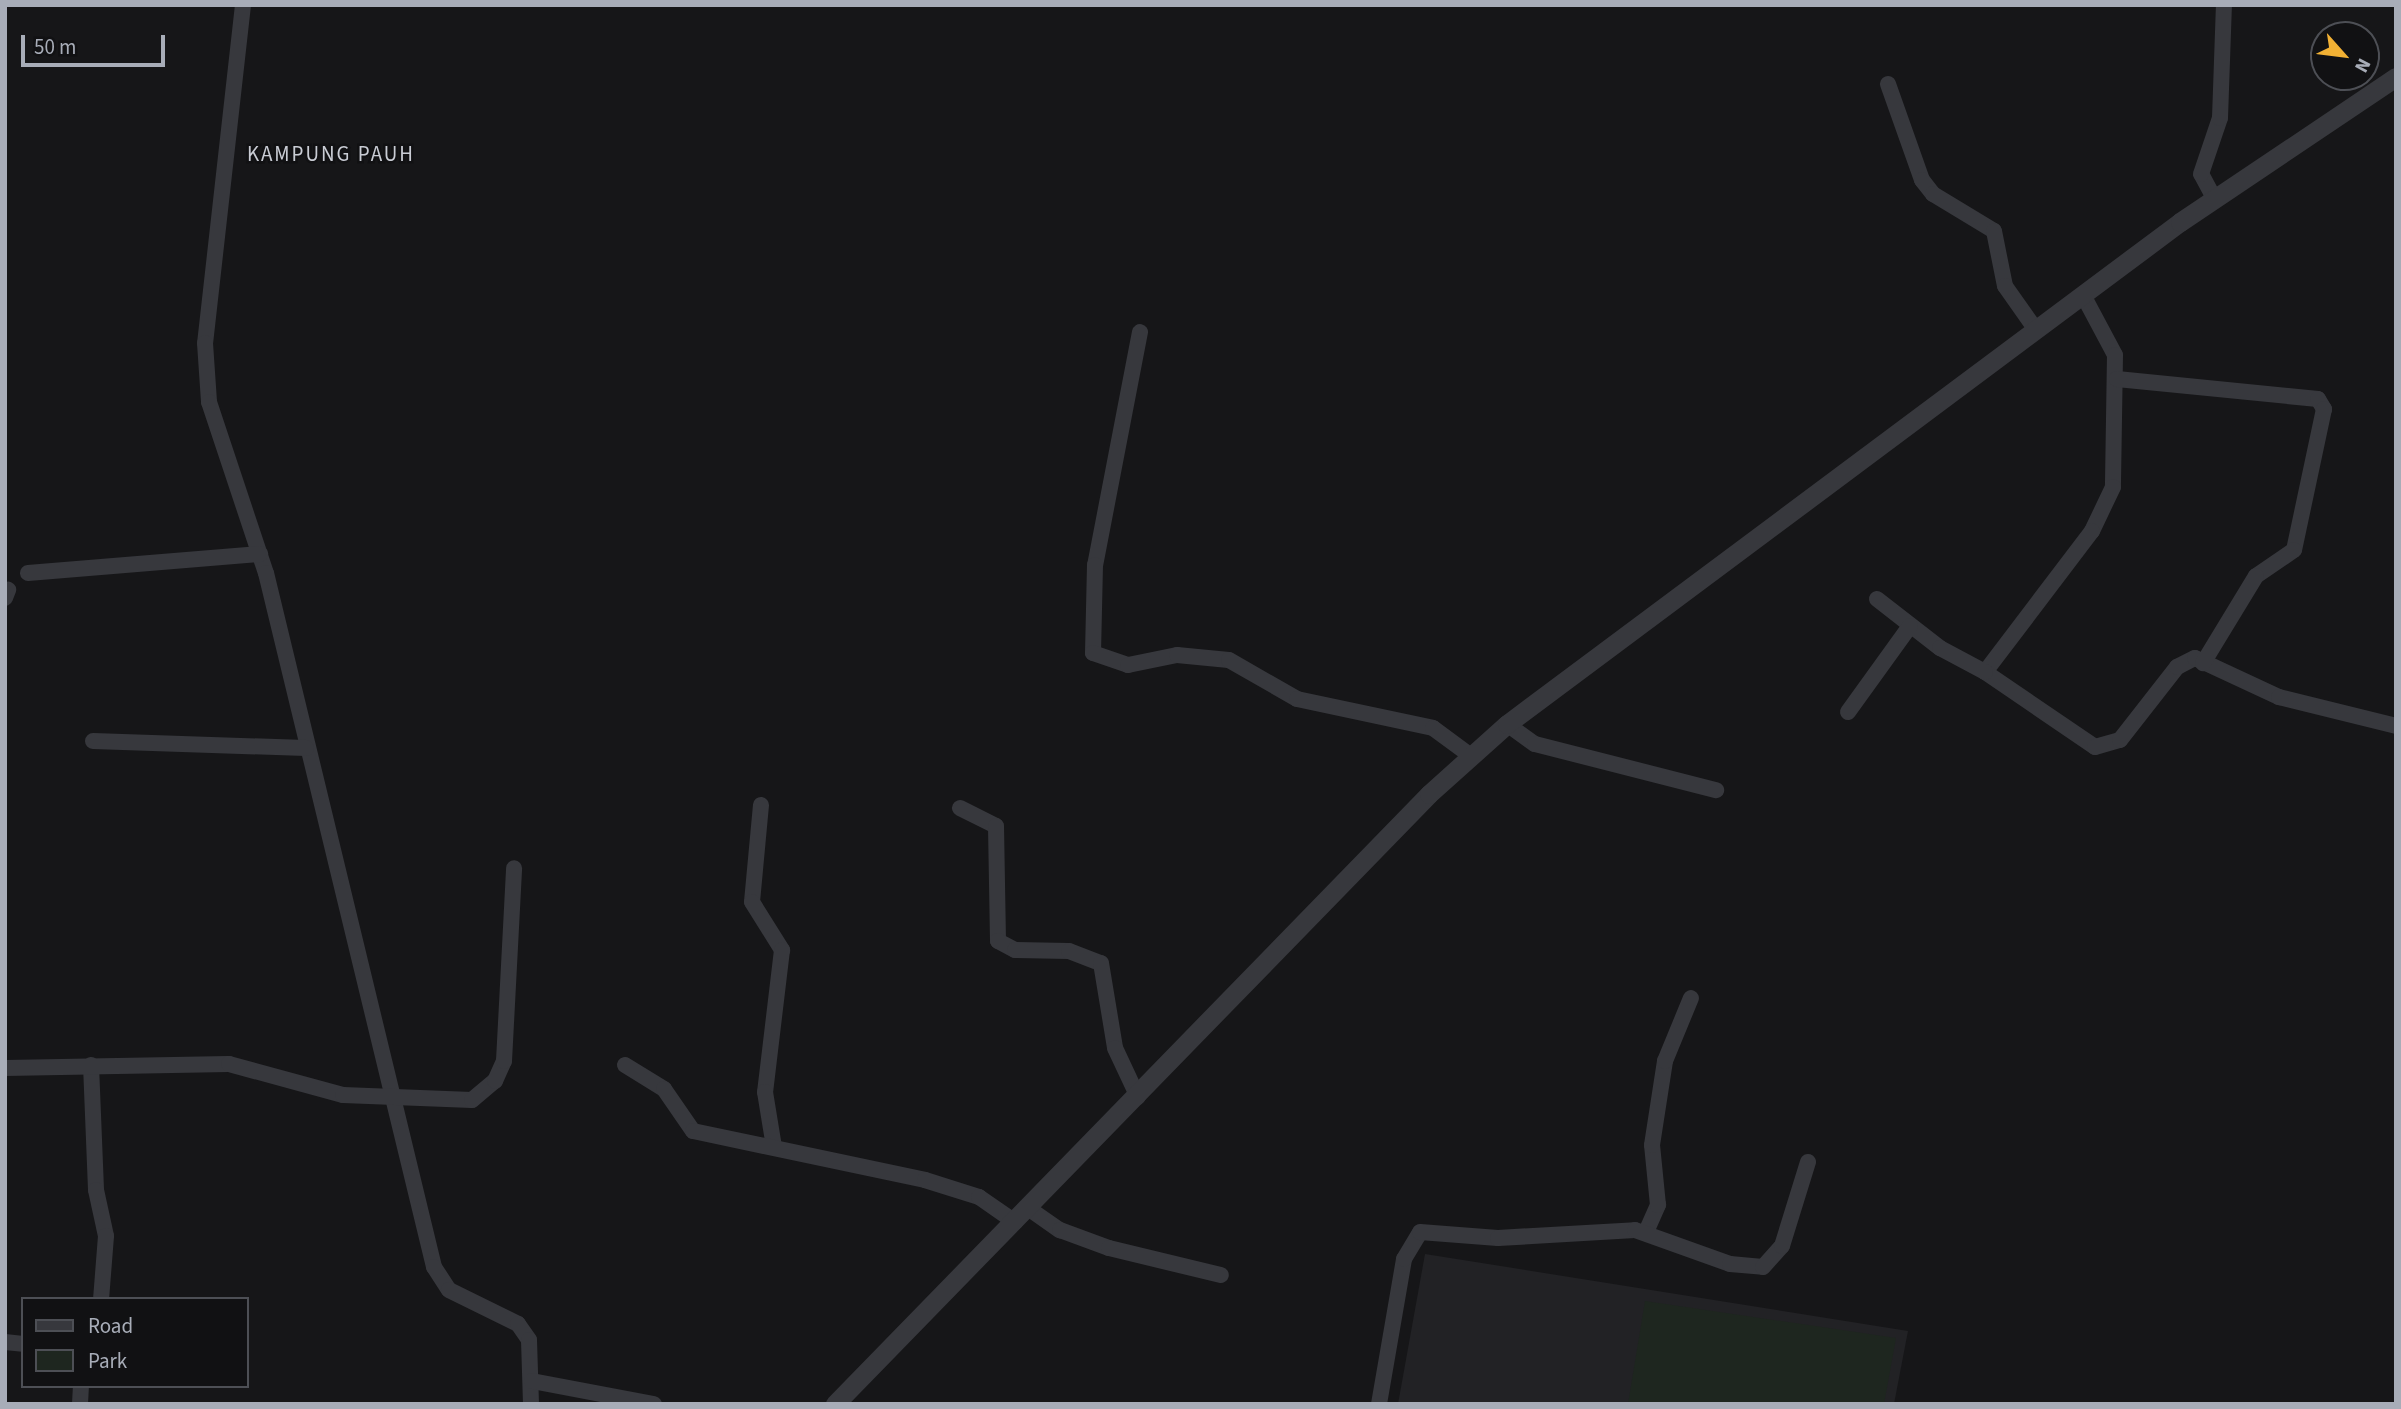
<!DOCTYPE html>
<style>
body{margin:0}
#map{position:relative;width:2401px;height:1409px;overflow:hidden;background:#161618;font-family:"Source Sans 3",sans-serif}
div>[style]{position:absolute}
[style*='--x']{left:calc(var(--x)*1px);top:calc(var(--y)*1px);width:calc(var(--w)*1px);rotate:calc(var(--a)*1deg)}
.built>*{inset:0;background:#222225}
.green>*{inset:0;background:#1e261f}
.minor>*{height:16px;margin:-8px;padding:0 8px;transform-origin:8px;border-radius:8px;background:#37383d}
.tertiary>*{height:19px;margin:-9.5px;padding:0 9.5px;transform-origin:9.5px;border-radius:9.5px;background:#37383d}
span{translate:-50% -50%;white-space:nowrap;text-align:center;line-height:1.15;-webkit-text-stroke:5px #111113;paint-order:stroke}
.quarter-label{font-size:21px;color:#c9ccd4;letter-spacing:2px}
.frame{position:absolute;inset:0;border:7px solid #a8adb8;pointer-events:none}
.legend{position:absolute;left:21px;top:1297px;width:228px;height:91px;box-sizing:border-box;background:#111113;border:2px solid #4d4f55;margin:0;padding:9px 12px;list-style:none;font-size:21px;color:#a8adb8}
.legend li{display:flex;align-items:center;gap:14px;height:35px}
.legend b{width:35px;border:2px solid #4d4f55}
.north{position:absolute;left:2310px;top:21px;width:70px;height:70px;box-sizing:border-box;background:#111113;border:2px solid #4d4f55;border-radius:50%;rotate:118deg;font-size:19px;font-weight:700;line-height:28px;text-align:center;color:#a8adb8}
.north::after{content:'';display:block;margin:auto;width:24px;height:32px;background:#f2b134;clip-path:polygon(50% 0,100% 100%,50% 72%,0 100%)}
.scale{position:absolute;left:21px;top:35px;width:144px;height:32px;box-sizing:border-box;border:4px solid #a8adb8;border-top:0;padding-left:9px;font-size:21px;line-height:24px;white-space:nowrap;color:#a8adb8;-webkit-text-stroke:5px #111113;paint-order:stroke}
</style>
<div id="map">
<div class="built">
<i style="clip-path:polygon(1425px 1254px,1908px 1331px,1894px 1404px,1398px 1404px)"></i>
</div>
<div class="green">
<i style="clip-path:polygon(1645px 1301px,1896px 1338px,1884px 1404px,1628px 1404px)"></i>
</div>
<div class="minor">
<i style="--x:243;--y:5;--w:340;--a:96.4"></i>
<i style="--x:205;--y:343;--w:59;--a:86.1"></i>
<i style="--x:209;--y:402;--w:180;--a:71.6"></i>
<i style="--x:266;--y:573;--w:714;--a:76.39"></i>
<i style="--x:434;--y:1267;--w:27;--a:57"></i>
<i style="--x:449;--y:1290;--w:77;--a:26.2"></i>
<i style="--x:518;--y:1324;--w:19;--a:55"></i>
<i style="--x:529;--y:1340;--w:64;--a:88.2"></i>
<i style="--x:1888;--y:84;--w:102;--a:70.5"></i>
<i style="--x:1922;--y:180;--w:18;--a:52"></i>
<i style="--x:1933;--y:194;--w:71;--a:31.2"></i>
<i style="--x:1994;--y:231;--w:56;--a:78.7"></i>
<i style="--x:2005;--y:286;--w:54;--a:54.8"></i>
<i style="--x:2214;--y:198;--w:27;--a:-118"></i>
<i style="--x:2201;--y:174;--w:59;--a:-71.3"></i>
<i style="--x:2220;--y:118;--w:113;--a:-88"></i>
<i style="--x:2083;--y:295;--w:68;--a:61.9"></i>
<i style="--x:2115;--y:355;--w:132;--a:90.9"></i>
<i style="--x:2113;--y:487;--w:49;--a:115.5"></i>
<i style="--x:2092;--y:531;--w:177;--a:127.2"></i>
<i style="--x:1985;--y:672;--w:133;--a:34.3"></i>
<i style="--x:2095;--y:747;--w:26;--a:-16"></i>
<i style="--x:2120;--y:740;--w:93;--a:-52"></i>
<i style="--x:2177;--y:667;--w:20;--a:-27"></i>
<i style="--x:2195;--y:658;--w:93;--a:24.9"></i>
<i style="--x:2279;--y:697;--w:121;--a:13.9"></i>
<i style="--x:1140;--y:332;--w:237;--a:100.9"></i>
<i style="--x:1095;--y:565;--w:88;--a:91.3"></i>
<i style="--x:1093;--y:653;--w:37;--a:19"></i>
<i style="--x:1128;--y:665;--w:50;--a:-11.5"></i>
<i style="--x:1177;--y:655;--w:52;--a:5.5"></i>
<i style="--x:1229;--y:660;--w:78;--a:29.8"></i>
<i style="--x:1297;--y:699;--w:139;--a:12"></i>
<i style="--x:1433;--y:728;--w:47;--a:36.4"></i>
<i style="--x:2117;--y:379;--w:202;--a:5.7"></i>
<i style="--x:2318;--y:399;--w:12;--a:59"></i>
<i style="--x:2324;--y:409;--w:144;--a:102"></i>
<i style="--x:2294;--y:550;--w:46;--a:145.6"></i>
<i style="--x:2256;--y:576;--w:102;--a:121.3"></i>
<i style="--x:28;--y:573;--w:233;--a:-4.7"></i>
<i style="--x:5;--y:598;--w:9;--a:-69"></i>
<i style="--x:1877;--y:599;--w:80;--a:37.9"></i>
<i style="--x:1940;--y:648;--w:51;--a:28.1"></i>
<i style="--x:1848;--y:712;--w:106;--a:-54.2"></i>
<i style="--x:1507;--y:724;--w:34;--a:36"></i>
<i style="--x:1535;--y:744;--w:187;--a:14.3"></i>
<i style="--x:93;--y:741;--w:213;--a:1.9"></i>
<i style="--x:761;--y:805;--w:97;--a:95.3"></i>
<i style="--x:752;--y:902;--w:57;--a:58"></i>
<i style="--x:782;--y:950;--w:143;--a:96.8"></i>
<i style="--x:765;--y:1092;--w:56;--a:80.7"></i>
<i style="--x:960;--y:808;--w:40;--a:26.6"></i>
<i style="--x:996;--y:826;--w:115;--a:89"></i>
<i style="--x:998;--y:941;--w:19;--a:28"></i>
<i style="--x:1015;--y:950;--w:54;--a:1.1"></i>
<i style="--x:1069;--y:951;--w:34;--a:21"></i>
<i style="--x:1101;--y:963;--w:86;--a:80.6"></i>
<i style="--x:1115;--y:1048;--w:54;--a:64.9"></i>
<i style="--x:91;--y:1065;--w:125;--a:87.7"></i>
<i style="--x:96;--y:1190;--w:47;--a:77.7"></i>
<i style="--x:106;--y:1236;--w:63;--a:94.5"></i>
<i style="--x:625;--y:1065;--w:46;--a:31.6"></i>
<i style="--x:664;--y:1089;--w:51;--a:55.4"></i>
<i style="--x:693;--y:1131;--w:237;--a:11.9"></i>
<i style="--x:925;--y:1180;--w:57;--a:17.5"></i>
<i style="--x:979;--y:1197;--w:44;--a:34.8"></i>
<i style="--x:5;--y:1068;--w:224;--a:-1"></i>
<i style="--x:229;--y:1064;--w:118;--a:15.2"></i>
<i style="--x:343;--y:1095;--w:129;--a:2.2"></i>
<i style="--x:472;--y:1100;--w:30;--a:-40"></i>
<i style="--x:495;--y:1081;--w:22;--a:-66"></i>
<i style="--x:504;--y:1061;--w:193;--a:-87"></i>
<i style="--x:1028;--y:1208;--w:39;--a:35"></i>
<i style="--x:1060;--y:1230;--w:52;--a:20.2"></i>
<i style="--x:1109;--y:1248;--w:115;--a:13.6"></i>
<i style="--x:1646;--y:1232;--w:30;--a:-66"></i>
<i style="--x:1658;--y:1205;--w:60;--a:-95.7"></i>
<i style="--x:1652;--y:1145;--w:85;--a:-81.2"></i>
<i style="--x:1665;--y:1061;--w:68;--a:-67.6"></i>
<i style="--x:5;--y:1342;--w:18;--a:6"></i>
<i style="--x:532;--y:1381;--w:124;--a:10.7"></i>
<i style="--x:80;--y:1404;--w:18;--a:-87"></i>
<i style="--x:1379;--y:1404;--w:147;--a:-80.2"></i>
<i style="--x:1404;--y:1259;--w:31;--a:-59"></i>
<i style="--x:1420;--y:1232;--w:78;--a:4.4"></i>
<i style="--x:1498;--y:1238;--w:137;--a:-3.3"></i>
<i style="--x:1635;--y:1230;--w:101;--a:19.7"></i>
<i style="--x:1730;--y:1264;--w:33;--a:5"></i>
<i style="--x:1763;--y:1267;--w:28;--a:-48"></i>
<i style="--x:1782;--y:1246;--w:88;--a:-72.8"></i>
</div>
<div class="tertiary">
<i style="--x:835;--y:1404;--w:851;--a:-45.76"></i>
<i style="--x:1429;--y:794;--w:105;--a:-41.9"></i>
<i style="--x:1507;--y:724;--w:840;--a:-36.72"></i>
<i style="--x:2180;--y:222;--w:260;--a:-33.9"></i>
</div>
<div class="quarter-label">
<span style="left:331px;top:154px">KAMPUNG PAUH</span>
</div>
<div class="frame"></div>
<ul class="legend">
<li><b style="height:9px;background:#37383d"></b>Road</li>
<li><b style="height:19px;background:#1e261f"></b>Park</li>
</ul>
<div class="north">N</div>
<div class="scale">50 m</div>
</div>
